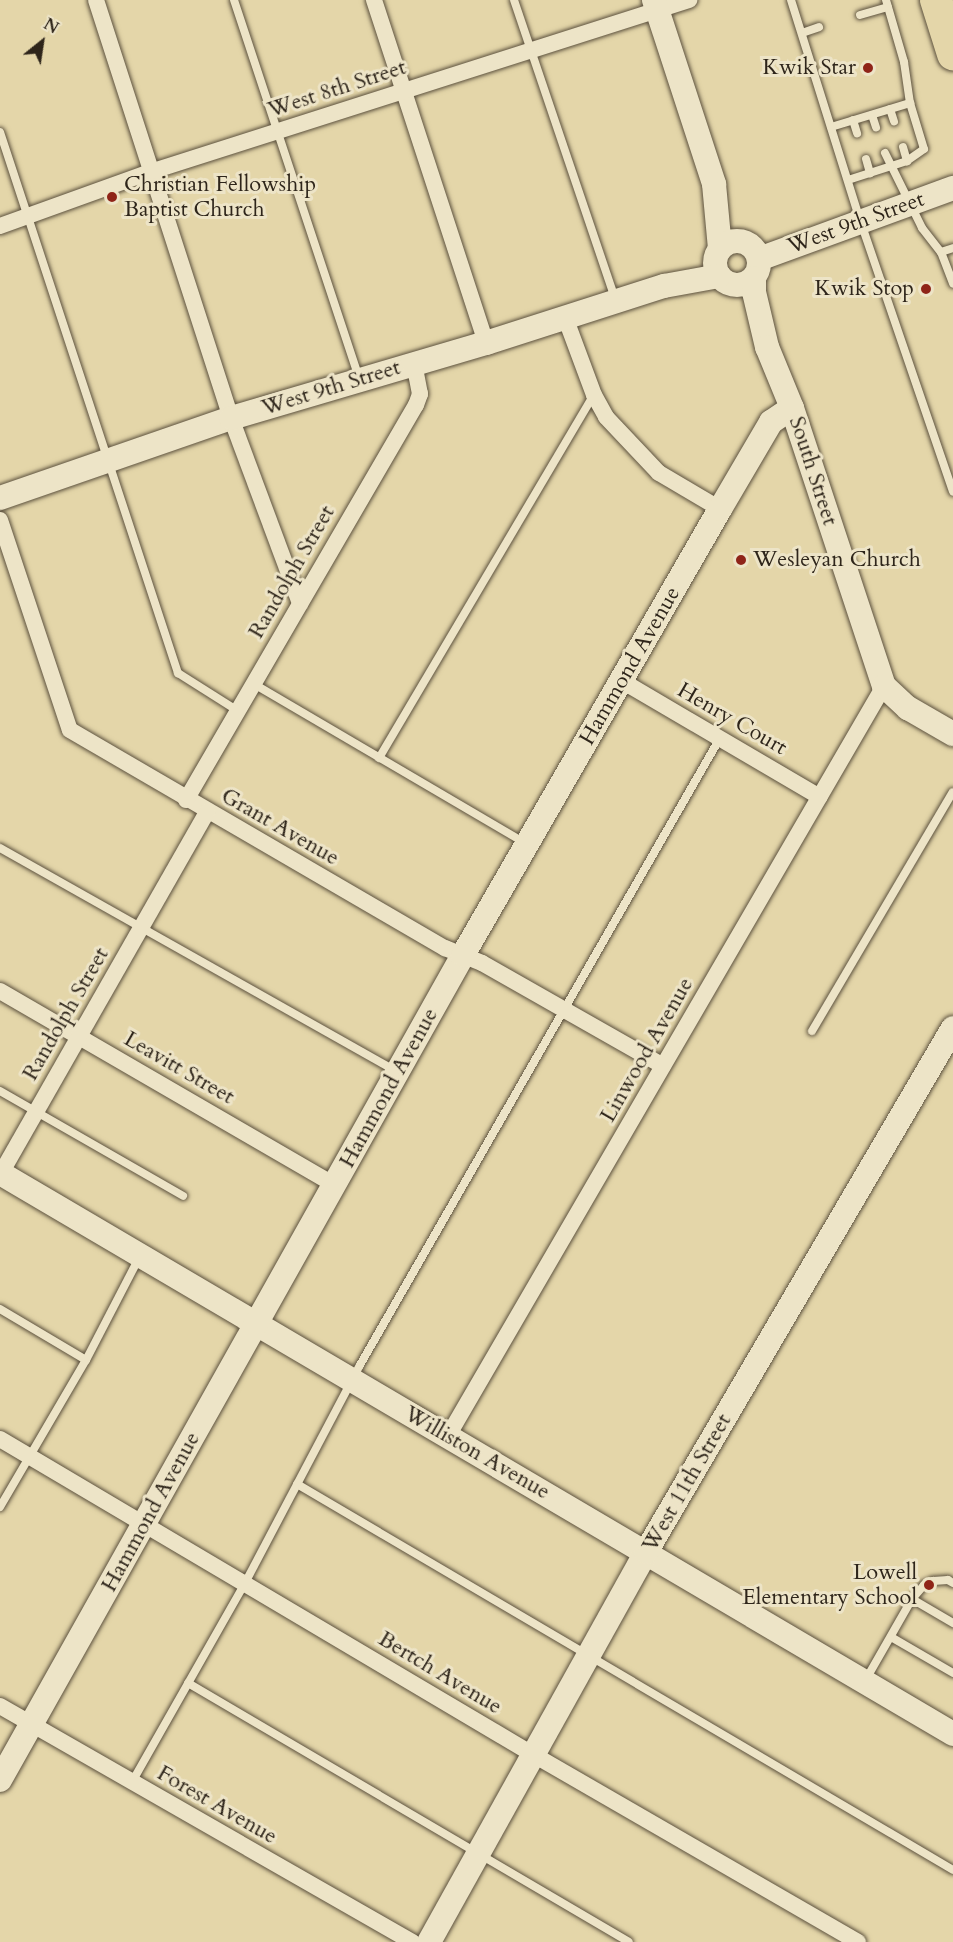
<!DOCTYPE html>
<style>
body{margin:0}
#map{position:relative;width:953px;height:1942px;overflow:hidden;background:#e4d6a9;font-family:Cardo,serif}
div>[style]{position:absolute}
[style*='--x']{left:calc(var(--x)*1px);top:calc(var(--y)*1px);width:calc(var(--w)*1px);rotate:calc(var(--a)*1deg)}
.roads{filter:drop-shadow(0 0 2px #5c513e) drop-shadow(0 0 2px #5c513e)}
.lane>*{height:8px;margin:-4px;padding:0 4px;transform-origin:4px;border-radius:4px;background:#ede4c7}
.street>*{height:16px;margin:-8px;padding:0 8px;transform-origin:8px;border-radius:8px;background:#ede4c7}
.secondary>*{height:24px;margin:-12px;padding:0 12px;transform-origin:12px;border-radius:12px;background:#ede4c7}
.secondary>.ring{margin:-12px;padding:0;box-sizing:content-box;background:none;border:24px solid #ede4c7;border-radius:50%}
.highway>*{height:32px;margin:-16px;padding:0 16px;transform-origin:16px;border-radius:16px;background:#e4d6a9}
.dots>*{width:16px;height:16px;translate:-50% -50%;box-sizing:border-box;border:3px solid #ede4c7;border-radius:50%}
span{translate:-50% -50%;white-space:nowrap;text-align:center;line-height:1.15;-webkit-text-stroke:6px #ede4c7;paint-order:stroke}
.poi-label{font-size:22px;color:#2e251a}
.right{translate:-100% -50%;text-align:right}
.left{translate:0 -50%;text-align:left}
.street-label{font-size:22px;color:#2e251a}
.north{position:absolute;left:12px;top:12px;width:60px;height:60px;-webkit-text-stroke:4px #ede4c7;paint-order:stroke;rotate:30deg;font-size:16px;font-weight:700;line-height:24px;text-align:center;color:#2e251a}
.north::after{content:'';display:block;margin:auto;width:21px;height:27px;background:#2e251a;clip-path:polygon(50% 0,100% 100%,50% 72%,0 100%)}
</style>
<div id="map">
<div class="roads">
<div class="lane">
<i style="--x:234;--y:0;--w:399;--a:71.7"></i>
<i style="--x:514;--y:0;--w:318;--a:71.3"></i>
<i style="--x:791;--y:0;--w:231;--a:72.6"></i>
<i style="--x:860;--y:220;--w:287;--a:71.1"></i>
<i style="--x:886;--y:0;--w:65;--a:73.8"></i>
<i style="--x:904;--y:62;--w:41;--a:81.7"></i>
<i style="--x:860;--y:15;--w:29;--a:-16"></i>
<i style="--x:802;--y:33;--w:18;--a:-19"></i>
<i style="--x:890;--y:109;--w:13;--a:72"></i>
<i style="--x:872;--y:115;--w:13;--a:72"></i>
<i style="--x:853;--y:120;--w:14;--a:73"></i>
<i style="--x:831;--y:127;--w:83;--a:-16.9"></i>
<i style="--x:910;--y:103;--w:48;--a:73.1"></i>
<i style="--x:924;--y:149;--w:21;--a:145"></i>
<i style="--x:907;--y:161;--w:62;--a:162.1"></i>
<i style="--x:0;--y:132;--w:570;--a:71.79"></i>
<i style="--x:178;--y:673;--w:71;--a:32.3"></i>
<i style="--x:903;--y:147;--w:15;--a:74"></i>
<i style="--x:885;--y:153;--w:84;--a:63.7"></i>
<i style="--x:922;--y:228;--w:31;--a:52"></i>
<i style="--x:941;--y:252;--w:34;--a:69"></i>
<i style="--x:866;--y:159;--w:15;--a:74"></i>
<i style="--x:941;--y:252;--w:13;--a:-18"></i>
<i style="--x:254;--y:684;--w:314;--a:30.4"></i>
<i style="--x:379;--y:758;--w:422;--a:-59.4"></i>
<i style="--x:0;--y:848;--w:456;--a:29.4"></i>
<i style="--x:812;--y:1031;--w:277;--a:-59.5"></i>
<i style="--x:0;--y:1091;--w:211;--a:29.8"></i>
<i style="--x:0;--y:1309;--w:100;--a:30.7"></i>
<i style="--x:297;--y:1484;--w:761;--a:30.47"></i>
<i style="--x:0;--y:1507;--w:170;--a:-59.7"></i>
<i style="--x:86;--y:1360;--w:117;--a:-62.6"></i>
<i style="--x:912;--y:1599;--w:48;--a:30.3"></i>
<i style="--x:891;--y:1637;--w:72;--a:30.1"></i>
<i style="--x:865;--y:1681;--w:95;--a:-60.2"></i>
<i style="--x:912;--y:1599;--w:18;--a:-49"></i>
<i style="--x:924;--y:1585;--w:10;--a:-24"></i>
<i style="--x:933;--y:1581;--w:15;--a:-4"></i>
<i style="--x:948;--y:1580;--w:6;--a:31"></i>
<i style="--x:188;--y:1683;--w:511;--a:30.43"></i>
<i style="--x:132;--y:1782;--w:229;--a:-60.4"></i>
<i style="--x:245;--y:1583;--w:246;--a:-62.2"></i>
<i style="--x:360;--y:1365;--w:723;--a:-60.14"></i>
</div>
<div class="street">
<i style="--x:96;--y:0;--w:439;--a:72.1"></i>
<i style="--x:231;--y:418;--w:198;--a:69.6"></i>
<i style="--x:374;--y:0;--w:361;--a:71.9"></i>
<i style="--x:0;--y:226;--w:163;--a:-19.8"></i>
<i style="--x:153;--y:171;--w:563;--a:-17.69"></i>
<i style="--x:565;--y:317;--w:83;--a:69.6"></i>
<i style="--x:594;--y:395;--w:25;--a:61"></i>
<i style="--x:606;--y:417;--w:77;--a:46.6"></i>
<i style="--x:659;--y:473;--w:71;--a:30.5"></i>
<i style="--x:0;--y:520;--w:221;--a:71.6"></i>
<i style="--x:70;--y:730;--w:434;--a:30.2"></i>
<i style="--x:445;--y:948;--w:40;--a:22"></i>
<i style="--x:482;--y:963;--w:208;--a:29.6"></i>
<i style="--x:622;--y:681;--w:229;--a:30.4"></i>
<i style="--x:186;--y:800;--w:457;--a:-59.8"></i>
<i style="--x:416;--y:405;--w:12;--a:-70"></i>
<i style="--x:420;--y:394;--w:32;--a:-101"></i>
<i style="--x:0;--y:991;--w:387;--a:30.1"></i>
<i style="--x:0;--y:1175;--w:418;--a:-60.3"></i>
<i style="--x:448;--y:1436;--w:868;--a:-59.83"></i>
<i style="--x:0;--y:1439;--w:620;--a:30.62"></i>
<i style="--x:534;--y:1755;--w:374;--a:30"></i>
<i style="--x:0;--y:1706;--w:475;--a:29.8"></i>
</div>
<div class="secondary">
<i style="--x:654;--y:0;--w:194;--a:71.9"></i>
<i style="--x:714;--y:184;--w:65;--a:84.7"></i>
<i class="ring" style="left:715px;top:241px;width:20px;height:20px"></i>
<i style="--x:759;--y:259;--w:207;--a:-20.1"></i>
<i style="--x:754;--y:278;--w:14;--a:90"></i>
<i style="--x:754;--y:292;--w:57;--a:76.7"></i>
<i style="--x:767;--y:347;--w:66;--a:67.7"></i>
<i style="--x:792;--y:408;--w:293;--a:71.7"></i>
<i style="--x:884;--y:686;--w:33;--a:43"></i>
<i style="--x:908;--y:708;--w:52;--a:30"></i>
<i style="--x:0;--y:498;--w:244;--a:-19.1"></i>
<i style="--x:231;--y:418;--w:266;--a:-16.4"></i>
<i style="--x:486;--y:343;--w:187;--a:-17.8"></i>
<i style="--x:664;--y:286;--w:56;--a:-10.3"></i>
<i style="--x:0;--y:1173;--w:1106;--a:30.48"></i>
<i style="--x:0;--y:1780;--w:946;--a:-60.7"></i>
<i style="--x:463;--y:955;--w:515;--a:-60.05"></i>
<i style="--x:720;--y:509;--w:101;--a:-59.6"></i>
<i style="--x:771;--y:422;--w:25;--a:-34"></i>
<i style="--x:429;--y:1942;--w:446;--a:-60.9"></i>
<i style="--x:646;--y:1552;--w:607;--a:-59.63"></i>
</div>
<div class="highway">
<i style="--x:936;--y:0;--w:57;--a:72.5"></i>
</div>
</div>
<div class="dots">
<i style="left:868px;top:68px;background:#8f2418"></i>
<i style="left:112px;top:197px;background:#8f2418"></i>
<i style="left:926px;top:289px;background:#8f2418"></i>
<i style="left:741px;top:560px;background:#8f2418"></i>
<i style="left:929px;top:1585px;background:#8f2418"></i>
</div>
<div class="poi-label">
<span class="right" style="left:856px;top:68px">Kwik Star</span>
<span class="left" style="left:124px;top:197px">Christian Fellowship<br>Baptist Church</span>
<span class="right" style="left:914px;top:289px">Kwik Stop</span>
<span class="left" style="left:753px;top:560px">Wesleyan Church</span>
<span class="right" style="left:917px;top:1585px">Lowell<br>Elementary School</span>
</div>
<div class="street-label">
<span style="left:337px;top:89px;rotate:-18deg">West 8th Street</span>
<span style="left:856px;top:223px;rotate:-20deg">West 9th Street</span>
<span style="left:331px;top:388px;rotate:-17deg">West 9th Street</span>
<span style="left:813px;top:471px;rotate:72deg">South Street</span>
<span style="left:292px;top:572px;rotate:-60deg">Randolph Street</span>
<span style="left:630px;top:666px;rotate:-60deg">Hammond Avenue</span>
<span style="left:732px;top:719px;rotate:30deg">Henry Court</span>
<span style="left:280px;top:827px;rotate:30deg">Grant Avenue</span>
<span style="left:66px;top:1014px;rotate:-60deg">Randolph Street</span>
<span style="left:647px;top:1050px;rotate:-60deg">Linwood Avenue</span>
<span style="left:179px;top:1068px;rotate:30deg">Leavitt Street</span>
<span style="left:389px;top:1088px;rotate:-61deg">Hammond Avenue</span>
<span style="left:477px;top:1453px;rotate:30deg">Williston Avenue</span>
<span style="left:687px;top:1483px;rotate:-60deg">West 11th Street</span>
<span style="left:151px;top:1512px;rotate:-61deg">Hammond Avenue</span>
<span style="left:440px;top:1673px;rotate:31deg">Bertch Avenue</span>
<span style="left:217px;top:1805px;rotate:30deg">Forest Avenue</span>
</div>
<div class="north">N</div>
</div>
